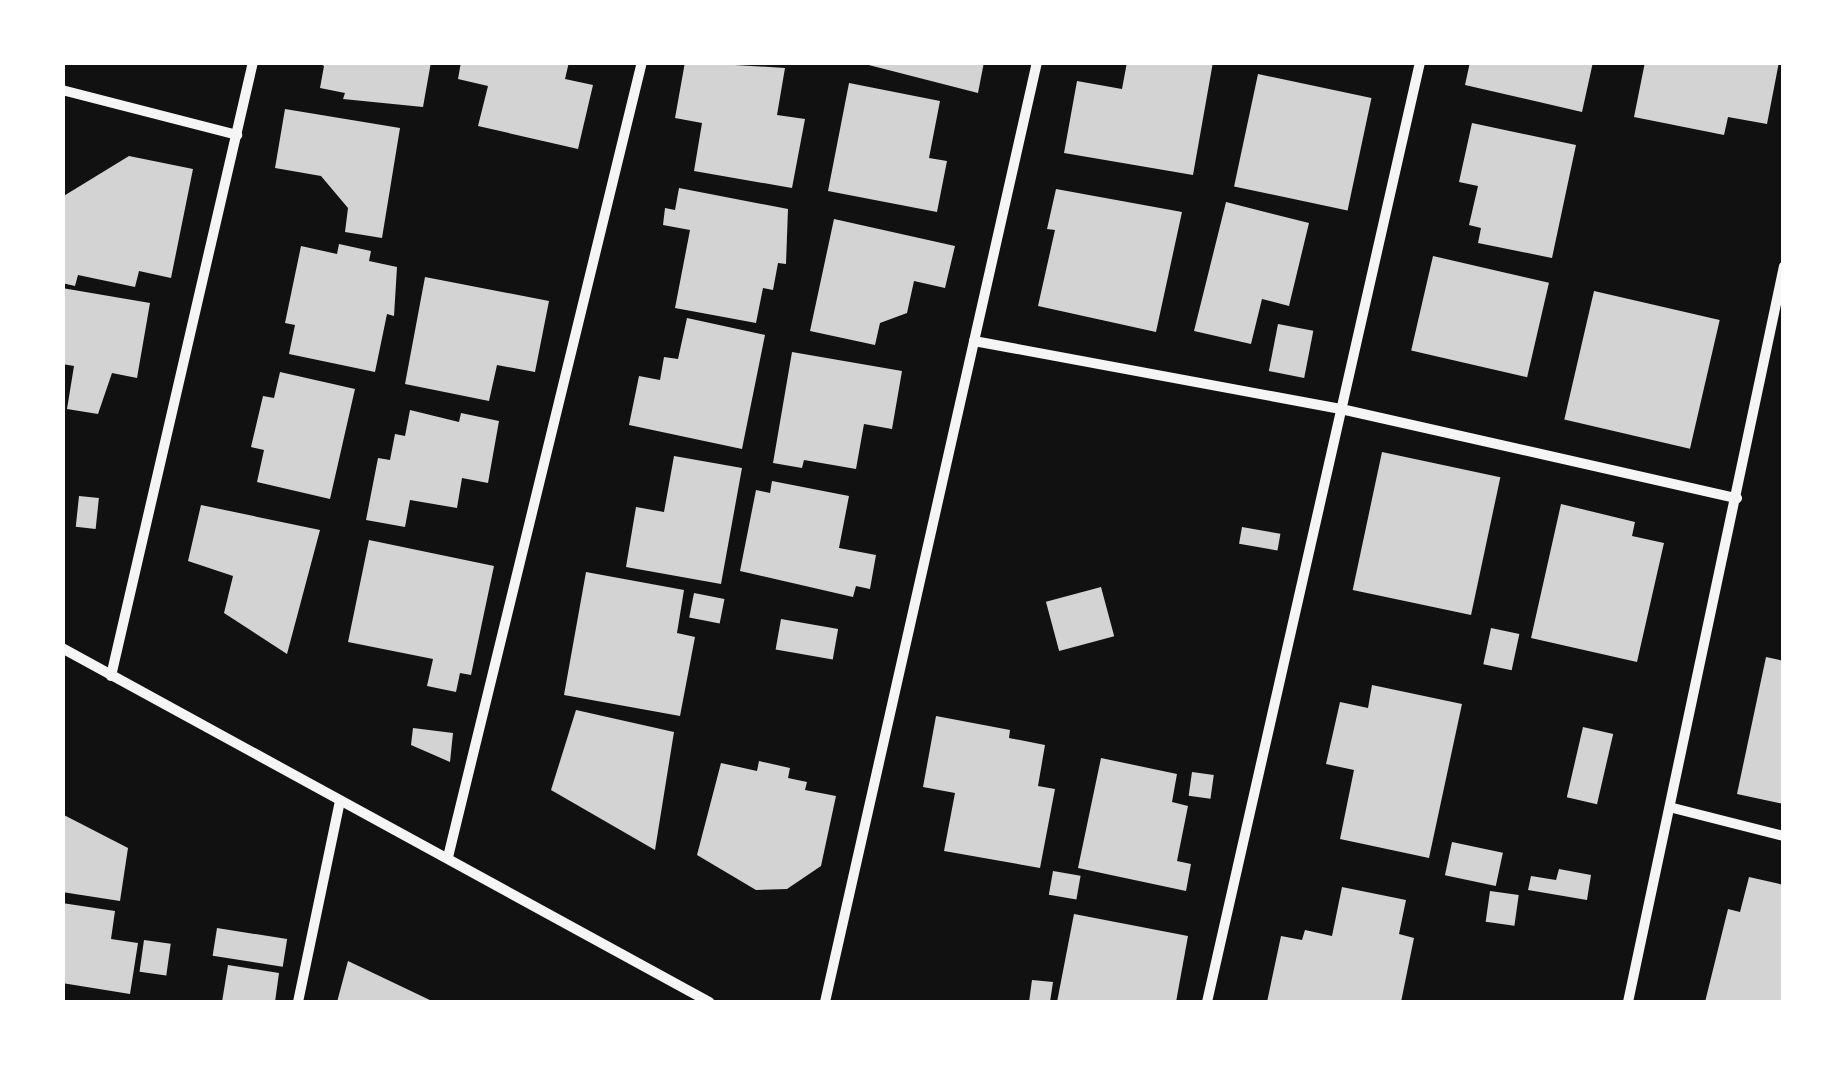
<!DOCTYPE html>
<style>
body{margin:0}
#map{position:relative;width:1846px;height:1065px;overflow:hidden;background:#111;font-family:Arial,sans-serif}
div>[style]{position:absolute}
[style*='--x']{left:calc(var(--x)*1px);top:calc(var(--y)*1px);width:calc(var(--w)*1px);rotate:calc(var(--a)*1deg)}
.building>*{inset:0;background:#d3d3d3;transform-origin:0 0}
.minor>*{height:10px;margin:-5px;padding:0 5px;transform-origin:5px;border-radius:5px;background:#f5f5f5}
span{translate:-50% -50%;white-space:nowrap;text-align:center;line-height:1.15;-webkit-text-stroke:10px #fff;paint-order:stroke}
.frame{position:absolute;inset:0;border:65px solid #fff;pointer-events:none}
</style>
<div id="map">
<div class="building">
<i style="clip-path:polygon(317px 62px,431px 62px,423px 107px,343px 99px,345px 93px,320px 88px,324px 66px)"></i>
<i style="clip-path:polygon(461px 62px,569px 62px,565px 79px,593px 85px,578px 149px,478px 126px,488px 86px,458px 79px)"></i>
<i style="clip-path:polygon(685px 62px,785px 68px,777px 115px,805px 119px,792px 188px,694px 171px,702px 123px,675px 118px)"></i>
<i style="clip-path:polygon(857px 62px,984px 62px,978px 93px)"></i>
<i style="clip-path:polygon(1127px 62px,1213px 62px,1193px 175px,1064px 153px,1077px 81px,1122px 89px)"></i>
<i style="clip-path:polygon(1470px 62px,1593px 62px,1582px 112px,1465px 85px)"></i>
<i style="clip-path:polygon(1645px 62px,1779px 62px,1767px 124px,1728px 117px,1724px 135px,1634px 117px)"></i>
<i style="left:1258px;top:74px;width:116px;height:115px;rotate:12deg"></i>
<i style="clip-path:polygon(849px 83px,940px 101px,929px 158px,947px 161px,937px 212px,828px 191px)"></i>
<i style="clip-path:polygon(285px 109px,400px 128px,382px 238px,345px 232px,348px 208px,321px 176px,275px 168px)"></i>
<i style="clip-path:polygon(1472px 123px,1576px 145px,1552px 258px,1478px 243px,1481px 228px,1469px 225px,1478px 186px,1459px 182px)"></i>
<i style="clip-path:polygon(129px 156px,193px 169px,171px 278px,139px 271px,135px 287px,78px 275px,75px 286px,62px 283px,62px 197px)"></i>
<i style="clip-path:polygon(679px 188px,788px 209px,786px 264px,778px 263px,773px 290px,763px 288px,756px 323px,675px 308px,690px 230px,663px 225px,665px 208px,675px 210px)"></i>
<i style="clip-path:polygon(1056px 189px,1182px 212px,1156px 332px,1038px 306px,1055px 230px,1047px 229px)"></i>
<i style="clip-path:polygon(1226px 202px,1309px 223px,1289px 306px,1262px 299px,1251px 344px,1194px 331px)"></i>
<i style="clip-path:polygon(834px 219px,955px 246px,945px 288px,914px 281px,907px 313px,880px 323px,875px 345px,810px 331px)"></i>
<i style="clip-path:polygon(339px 244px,371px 251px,369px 261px,397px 267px,394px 316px,387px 314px,375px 372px,289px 354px,295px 325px,285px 323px,301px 246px,337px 254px)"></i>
<i style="left:1433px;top:256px;width:119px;height:97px;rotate:13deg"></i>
<i style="clip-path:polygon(425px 277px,549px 301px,535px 372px,497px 365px,489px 401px,405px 384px)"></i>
<i style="clip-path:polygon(62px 288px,150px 303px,137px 378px,112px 373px,98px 414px,67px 409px,74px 366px,62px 364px)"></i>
<i style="left:1594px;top:291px;width:129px;height:132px;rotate:13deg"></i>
<i style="clip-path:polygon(687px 318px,765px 335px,742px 449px,629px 425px,639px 376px,660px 380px,664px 357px,678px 359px)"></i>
<i style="left:1278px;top:324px;width:36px;height:48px;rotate:11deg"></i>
<i style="clip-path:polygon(792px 352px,902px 371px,892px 429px,864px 424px,856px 469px,804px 460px,802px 468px,773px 463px)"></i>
<i style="clip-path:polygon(280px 372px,355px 389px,330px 499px,257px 482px,264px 450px,251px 447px,263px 396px,274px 398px)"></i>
<i style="clip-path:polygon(410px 410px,459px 422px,461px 413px,499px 421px,488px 483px,462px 478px,457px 508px,410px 500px,405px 527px,366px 520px,378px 458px,390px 460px,395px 434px,405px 436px)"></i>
<i style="left:1382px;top:452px;width:121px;height:141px;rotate:12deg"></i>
<i style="clip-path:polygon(674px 456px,742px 468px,721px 584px,626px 567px,636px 507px,664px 512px)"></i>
<i style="clip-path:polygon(772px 481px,849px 496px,839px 548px,876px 555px,870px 589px,856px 586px,853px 597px,740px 571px,756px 490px,770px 493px)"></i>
<i style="left:79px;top:496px;width:20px;height:31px;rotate:6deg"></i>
<i style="clip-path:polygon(1561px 504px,1635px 522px,1632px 536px,1664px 543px,1637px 662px,1531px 638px)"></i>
<i style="clip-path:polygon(201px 505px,320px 530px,287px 654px,224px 613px,233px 576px,188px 561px)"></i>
<i style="left:1242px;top:527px;width:39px;height:17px;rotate:10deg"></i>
<i style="clip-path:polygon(369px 540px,494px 566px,471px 675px,460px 673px,456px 692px,427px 686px,433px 659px,348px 642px)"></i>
<i style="clip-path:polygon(586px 572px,684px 590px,677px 633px,695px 637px,680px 716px,564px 695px)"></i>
<i style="left:1101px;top:587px;width:51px;height:57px;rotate:75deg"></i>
<i style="left:694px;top:593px;width:31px;height:25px;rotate:11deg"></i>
<i style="left:781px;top:619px;width:58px;height:31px;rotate:10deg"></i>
<i style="left:1491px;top:628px;width:29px;height:37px;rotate:12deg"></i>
<i style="clip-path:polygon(1766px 657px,1784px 661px,1784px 804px,1737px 794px)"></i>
<i style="clip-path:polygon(1372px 685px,1462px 704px,1429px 858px,1340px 839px,1354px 770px,1326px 764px,1340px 702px,1368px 708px)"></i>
<i style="clip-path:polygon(576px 710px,674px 732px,655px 850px,551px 790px)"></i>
<i style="clip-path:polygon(936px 716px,1010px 730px,1009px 738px,1045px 745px,1038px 786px,1055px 789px,1040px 868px,944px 851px,955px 793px,923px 787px)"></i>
<i style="left:1583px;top:727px;width:31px;height:72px;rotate:13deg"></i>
<i style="clip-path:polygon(413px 728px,453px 733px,450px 762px,411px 745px)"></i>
<i style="clip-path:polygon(1101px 758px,1177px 774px,1172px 802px,1188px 806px,1177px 861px,1191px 864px,1186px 891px,1078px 868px)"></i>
<i style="clip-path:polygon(759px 761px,790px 768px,788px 778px,807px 782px,805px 790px,836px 796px,821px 866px,787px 889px,756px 890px,697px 855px,721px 763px,757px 771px)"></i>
<i style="left:1192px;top:772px;width:22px;height:24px;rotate:8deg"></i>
<i style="clip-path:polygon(62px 814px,128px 848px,120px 901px,62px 892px)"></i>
<i style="left:1452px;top:842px;width:52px;height:34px;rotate:12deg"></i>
<i style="clip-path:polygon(1559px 869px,1591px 875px,1587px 900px,1528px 890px,1531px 876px,1556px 880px)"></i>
<i style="left:1053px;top:871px;width:28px;height:24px;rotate:10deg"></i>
<i style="clip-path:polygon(1749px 877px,1784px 885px,1784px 1002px,1705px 1002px,1728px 909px,1740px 912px)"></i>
<i style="clip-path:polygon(1342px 887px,1406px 900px,1399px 934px,1414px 938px,1401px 1002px,1267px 1002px,1281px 936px,1302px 940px,1305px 930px,1332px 936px)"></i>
<i style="left:1490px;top:891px;width:29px;height:31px;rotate:8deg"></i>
<i style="clip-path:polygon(62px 903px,115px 911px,111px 939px,138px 943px,130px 994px,62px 983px)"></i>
<i style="clip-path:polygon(1074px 914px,1188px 936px,1176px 1002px,1057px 1002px)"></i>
<i style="left:217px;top:928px;width:71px;height:28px;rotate:9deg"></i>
<i style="left:144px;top:940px;width:27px;height:32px;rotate:8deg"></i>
<i style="clip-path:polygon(348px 961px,434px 1002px,337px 1002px)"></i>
<i style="clip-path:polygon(228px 965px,279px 973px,275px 1002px,222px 1002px)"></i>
<i style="clip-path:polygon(1032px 980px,1053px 982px,1050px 1002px,1029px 1002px)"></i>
</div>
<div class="minor">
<i style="--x:62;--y:90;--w:181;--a:14.4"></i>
<i style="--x:974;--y:341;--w:373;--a:10.5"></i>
<i style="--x:1341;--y:409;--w:406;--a:12.7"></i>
<i style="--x:62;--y:648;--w:738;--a:28.68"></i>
<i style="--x:111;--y:676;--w:630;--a:-76.98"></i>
<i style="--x:1673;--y:808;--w:114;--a:14.2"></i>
<i style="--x:448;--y:857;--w:818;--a:-76.29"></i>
<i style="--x:298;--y:1002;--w:205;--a:-78.2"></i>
<i style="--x:825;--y:1002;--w:964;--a:-77.29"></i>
<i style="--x:1207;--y:1002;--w:964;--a:-77.23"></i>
<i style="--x:1628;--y:1002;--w:752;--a:-78.03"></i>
</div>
<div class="frame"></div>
</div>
